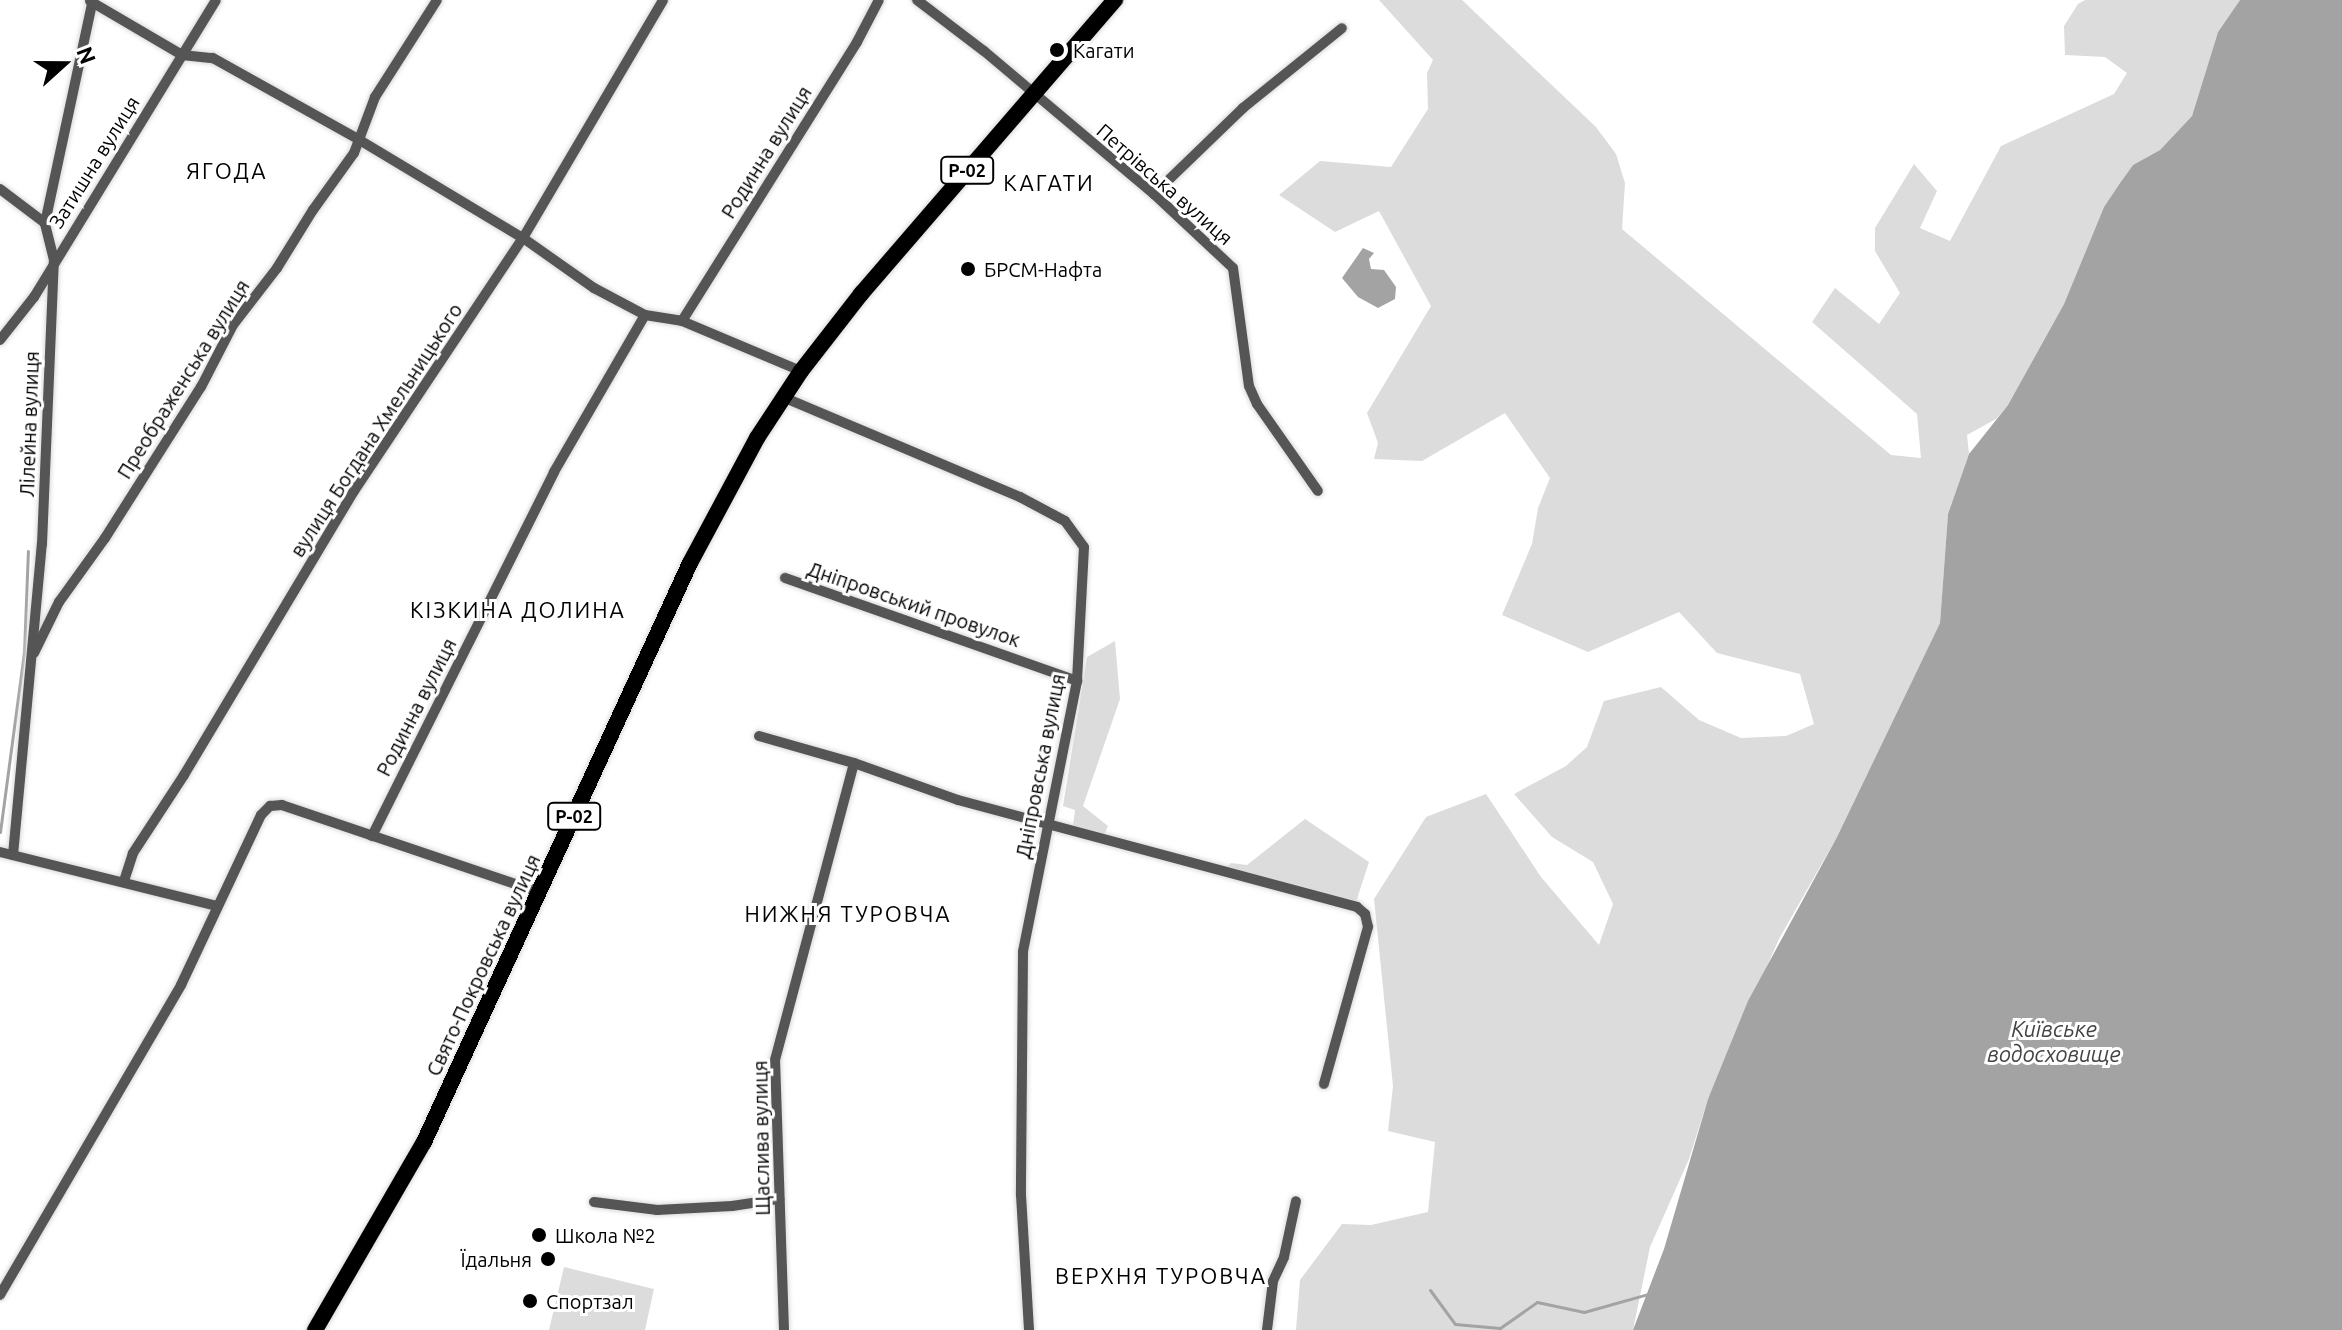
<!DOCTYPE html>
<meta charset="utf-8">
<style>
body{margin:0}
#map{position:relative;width:2342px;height:1330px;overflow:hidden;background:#fff;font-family:Ubuntu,sans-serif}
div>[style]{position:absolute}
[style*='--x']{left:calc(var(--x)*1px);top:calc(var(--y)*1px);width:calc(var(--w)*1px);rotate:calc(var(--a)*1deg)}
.green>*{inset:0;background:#dcdcdc}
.water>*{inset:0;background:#a3a3a3}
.stream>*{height:3px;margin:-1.5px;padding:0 1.5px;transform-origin:1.5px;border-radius:1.5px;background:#a3a3a3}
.roads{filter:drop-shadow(0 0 2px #dbdbdb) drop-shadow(0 0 2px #dbdbdb)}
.minor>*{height:10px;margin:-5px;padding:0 5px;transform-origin:5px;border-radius:5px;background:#555}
.primary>*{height:16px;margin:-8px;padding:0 8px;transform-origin:8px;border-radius:8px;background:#000}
.dots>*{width:22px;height:22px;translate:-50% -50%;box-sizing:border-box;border:4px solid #fff;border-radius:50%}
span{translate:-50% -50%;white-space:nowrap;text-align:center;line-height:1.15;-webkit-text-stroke:6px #fff;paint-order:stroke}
.shield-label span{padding:2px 6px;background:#fff;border:2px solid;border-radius:6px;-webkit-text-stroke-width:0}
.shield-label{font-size:18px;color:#000;font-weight:700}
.poi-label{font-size:20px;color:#000}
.left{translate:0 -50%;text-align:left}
.right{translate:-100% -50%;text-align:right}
.street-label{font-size:20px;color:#000}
.neighbourhood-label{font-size:22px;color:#000;letter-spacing:2px}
.water-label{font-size:22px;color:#444;font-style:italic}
.north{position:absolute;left:24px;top:24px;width:80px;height:80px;-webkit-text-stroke:6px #fff;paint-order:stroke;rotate:69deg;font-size:22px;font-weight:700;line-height:32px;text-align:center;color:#000}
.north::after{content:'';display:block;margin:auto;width:28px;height:36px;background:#000;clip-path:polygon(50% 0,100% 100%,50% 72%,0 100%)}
</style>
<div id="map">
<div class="green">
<i style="clip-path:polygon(1379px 0,1462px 0,1596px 127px,1616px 154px,1625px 183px,1622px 229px,1891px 455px,1921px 458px,1917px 414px,1812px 322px,1835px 288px,1879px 324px,1900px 293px,1875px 251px,1875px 228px,1914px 164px,1937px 191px,1920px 228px,1950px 241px,2001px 146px,2114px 94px,2127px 73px,2105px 57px,2065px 55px,2064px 26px,2078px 4px,2085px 0,2240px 0,2218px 32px,2192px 116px,2160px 150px,2133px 165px,2120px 183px,2104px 207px,2064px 304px,2008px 405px,1996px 419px,1967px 435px,1969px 454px,1948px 514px,1940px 623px,1837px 837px,1779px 939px,1708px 1099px,1689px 1159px,1650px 1247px,1633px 1330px,1296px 1330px,1300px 1280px,1342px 1224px,1371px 1225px,1428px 1212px,1435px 1142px,1388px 1131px,1393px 1086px,1374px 899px,1426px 817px,1486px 794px,1541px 877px,1599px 945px,1613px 904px,1593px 862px,1552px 837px,1514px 794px,1566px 766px,1587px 747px,1604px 701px,1661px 687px,1699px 720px,1741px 738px,1786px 736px,1814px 724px,1800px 674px,1717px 653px,1679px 612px,1588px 652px,1502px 615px,1532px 544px,1538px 508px,1550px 478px,1505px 413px,1422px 461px,1374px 459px,1378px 443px,1367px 413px,1431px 306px,1379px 211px,1335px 232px,1279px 195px,1320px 161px,1391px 167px,1428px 109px,1427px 73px,1433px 60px)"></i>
<i style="clip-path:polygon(1115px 641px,1120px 699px,1083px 806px,1108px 826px,1104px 835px,1073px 826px,1075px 810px,1063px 806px,1087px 657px)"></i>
<i style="clip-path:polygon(1305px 819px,1369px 862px,1356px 902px,1227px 867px,1231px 863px,1247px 865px)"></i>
<i style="clip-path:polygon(564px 1267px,654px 1289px,645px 1330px,549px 1330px)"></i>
</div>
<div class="water">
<i style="clip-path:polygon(2240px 0,2342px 0,2342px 1330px,1633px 1330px,1664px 1249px,1708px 1099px,1748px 1001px,1837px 837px,1940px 623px,1948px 514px,1969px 454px,2008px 405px,2064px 304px,2104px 207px,2120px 183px,2133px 165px,2160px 150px,2192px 116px,2218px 32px)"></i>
<i style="clip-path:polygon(1363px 248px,1374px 253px,1369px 259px,1371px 269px,1384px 270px,1396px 287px,1395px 299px,1378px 308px,1358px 297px,1342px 278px)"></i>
</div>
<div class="stream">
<i style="--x:0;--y:832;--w:181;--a:-82.4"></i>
<i style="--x:24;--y:653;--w:102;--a:-87.8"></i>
<i style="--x:1430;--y:1290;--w:42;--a:53.7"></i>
<i style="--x:1455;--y:1324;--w:45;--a:5.1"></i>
<i style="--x:1500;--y:1328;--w:45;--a:-35.1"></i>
<i style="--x:1537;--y:1302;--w:48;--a:12"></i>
<i style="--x:1584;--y:1312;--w:66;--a:-15.7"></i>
</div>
<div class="roads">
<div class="minor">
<i style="--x:917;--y:0;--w:84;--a:37.3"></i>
<i style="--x:984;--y:51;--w:222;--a:40.1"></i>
<i style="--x:1154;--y:194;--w:108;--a:43.1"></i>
<i style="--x:1233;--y:268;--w:119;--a:82.3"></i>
<i style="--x:1249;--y:386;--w:20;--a:66"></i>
<i style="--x:1257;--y:404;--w:106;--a:55"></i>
<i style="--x:90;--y:1;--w:107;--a:30.4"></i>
<i style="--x:182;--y:55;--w:31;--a:6"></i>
<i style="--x:213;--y:58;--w:166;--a:29.2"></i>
<i style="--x:358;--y:139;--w:192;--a:31"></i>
<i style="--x:523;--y:238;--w:87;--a:35.2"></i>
<i style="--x:594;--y:288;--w:58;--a:27.9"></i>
<i style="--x:645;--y:315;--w:37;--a:9"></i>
<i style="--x:682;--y:321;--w:129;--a:22.8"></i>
<i style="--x:0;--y:189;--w:56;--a:37.1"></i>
<i style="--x:1154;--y:194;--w:124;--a:-44"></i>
<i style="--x:1243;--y:108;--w:127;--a:-38.9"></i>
<i style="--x:682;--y:321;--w:329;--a:-57.9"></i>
<i style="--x:857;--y:42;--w:47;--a:-62.4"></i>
<i style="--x:0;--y:340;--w:55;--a:-51.7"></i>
<i style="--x:34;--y:297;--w:348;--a:-58.5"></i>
<i style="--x:783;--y:397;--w:257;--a:22.9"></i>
<i style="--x:1020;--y:497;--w:51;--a:28.1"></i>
<i style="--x:1065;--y:521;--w:32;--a:54"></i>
<i style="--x:1084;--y:547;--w:134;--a:93"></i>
<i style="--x:1077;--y:681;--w:276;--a:101.3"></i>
<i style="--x:1023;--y:952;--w:243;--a:90.5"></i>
<i style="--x:1021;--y:1195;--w:135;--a:86.6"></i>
<i style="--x:785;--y:578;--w:310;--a:19.4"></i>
<i style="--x:34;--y:653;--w:57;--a:-63.9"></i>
<i style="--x:59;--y:602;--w:79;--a:-54.3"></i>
<i style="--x:105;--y:538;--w:179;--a:-57.6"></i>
<i style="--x:201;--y:387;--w:70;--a:-62.7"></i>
<i style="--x:233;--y:325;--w:72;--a:-52.3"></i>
<i style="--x:277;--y:268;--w:68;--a:-58.2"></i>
<i style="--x:313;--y:210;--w:70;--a:-54.3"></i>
<i style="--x:354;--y:153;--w:60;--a:-69.4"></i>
<i style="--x:375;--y:97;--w:115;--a:-57.4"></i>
<i style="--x:759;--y:736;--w:99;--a:15.9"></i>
<i style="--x:854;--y:763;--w:110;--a:19.6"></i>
<i style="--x:958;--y:800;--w:413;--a:15"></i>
<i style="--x:1357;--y:907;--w:11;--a:41"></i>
<i style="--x:1365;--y:914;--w:13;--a:77"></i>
<i style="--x:1368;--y:927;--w:163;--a:105.7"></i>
<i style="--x:372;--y:836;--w:407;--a:-63.4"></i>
<i style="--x:554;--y:472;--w:181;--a:-59.9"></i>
<i style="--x:0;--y:852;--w:223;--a:14"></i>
<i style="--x:13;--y:855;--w:312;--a:-84.7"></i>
<i style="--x:42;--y:544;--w:284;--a:-87.6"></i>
<i style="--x:54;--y:260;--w:38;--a:-104"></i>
<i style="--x:45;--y:223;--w:228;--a:-77.9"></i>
<i style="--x:124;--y:881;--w:29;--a:-72"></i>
<i style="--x:133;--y:853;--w:93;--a:-56.8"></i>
<i style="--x:184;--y:775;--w:331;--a:-59.1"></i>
<i style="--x:354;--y:491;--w:304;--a:-56.3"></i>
<i style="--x:523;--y:238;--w:276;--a:-59.5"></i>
<i style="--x:594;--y:1202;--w:64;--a:7.2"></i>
<i style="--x:657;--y:1210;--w:75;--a:-3.1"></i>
<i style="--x:732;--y:1206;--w:48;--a:-8.5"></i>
<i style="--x:0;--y:1295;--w:359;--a:-59.7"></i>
<i style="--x:181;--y:985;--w:188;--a:-64.8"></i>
<i style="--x:261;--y:815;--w:13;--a:-45"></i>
<i style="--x:270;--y:806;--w:12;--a:-5"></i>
<i style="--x:282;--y:805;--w:271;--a:18.7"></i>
<i style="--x:784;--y:1330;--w:270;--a:-91.9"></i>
<i style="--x:775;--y:1060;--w:307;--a:-75.1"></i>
<i style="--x:1267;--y:1330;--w:49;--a:-83"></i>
<i style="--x:1273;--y:1281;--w:26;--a:-65"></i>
<i style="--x:1284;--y:1257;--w:57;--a:-77.9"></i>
</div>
<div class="primary">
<i style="--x:315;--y:1330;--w:217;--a:-59.9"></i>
<i style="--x:424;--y:1142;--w:637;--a:-65.33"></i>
<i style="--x:690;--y:563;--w:142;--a:-61.8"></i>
<i style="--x:757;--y:438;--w:80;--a:-56.7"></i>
<i style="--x:801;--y:371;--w:98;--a:-52.1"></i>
<i style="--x:861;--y:294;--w:389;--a:-49.2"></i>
</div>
</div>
<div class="dots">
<i style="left:1057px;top:50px;background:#000"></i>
<i style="left:968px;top:269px;background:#000"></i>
<i style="left:539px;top:1235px;background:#000"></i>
<i style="left:548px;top:1259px;background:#000"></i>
<i style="left:530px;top:1301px;background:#000"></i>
</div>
<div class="shield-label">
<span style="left:967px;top:170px">Р-02</span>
<span style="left:574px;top:816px">Р-02</span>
</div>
<div class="poi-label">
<span class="left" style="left:1073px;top:50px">Кагати</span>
<span class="left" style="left:984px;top:269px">БРСМ-Нафта</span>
<span class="left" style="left:555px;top:1235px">Школа №2</span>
<span class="right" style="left:532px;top:1259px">Їдальня</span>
<span class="left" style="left:546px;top:1301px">Спортзал</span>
</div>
<div class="street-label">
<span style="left:766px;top:152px;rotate:-58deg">Родинна вулиця</span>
<span style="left:94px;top:162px;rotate:-58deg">Затишна вулиця</span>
<span style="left:1165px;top:184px;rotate:41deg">Петрівська вулиця</span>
<span style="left:183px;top:379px;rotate:-58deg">Преображенська вулиця</span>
<span style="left:29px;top:424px;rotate:-88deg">Лілейна вулиця</span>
<span style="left:376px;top:430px;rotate:-57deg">вулиця Богдана Хмельницького</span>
<span style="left:914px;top:604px;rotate:19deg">Дніпровський провулок</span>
<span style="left:416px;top:707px;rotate:-63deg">Родинна вулиця</span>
<span style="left:1040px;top:766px;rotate:-79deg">Дніпровська вулиця</span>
<span style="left:483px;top:965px;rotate:-65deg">Свято-Покровська вулиця</span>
<span style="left:761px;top:1138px;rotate:-91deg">Щаслива вулиця</span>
</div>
<div class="neighbourhood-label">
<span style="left:227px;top:171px">ЯГОДА</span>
<span style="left:1049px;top:183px">КАГАТИ</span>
<span style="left:518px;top:610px">КІЗКИНА ДОЛИНА</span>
<span style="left:848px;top:914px">НИЖНЯ ТУРОВЧА</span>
<span style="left:1161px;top:1276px">ВЕРХНЯ ТУРОВЧА</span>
</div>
<div class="water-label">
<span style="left:2054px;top:1041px">Київське<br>водосховище</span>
</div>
<div class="north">N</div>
</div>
